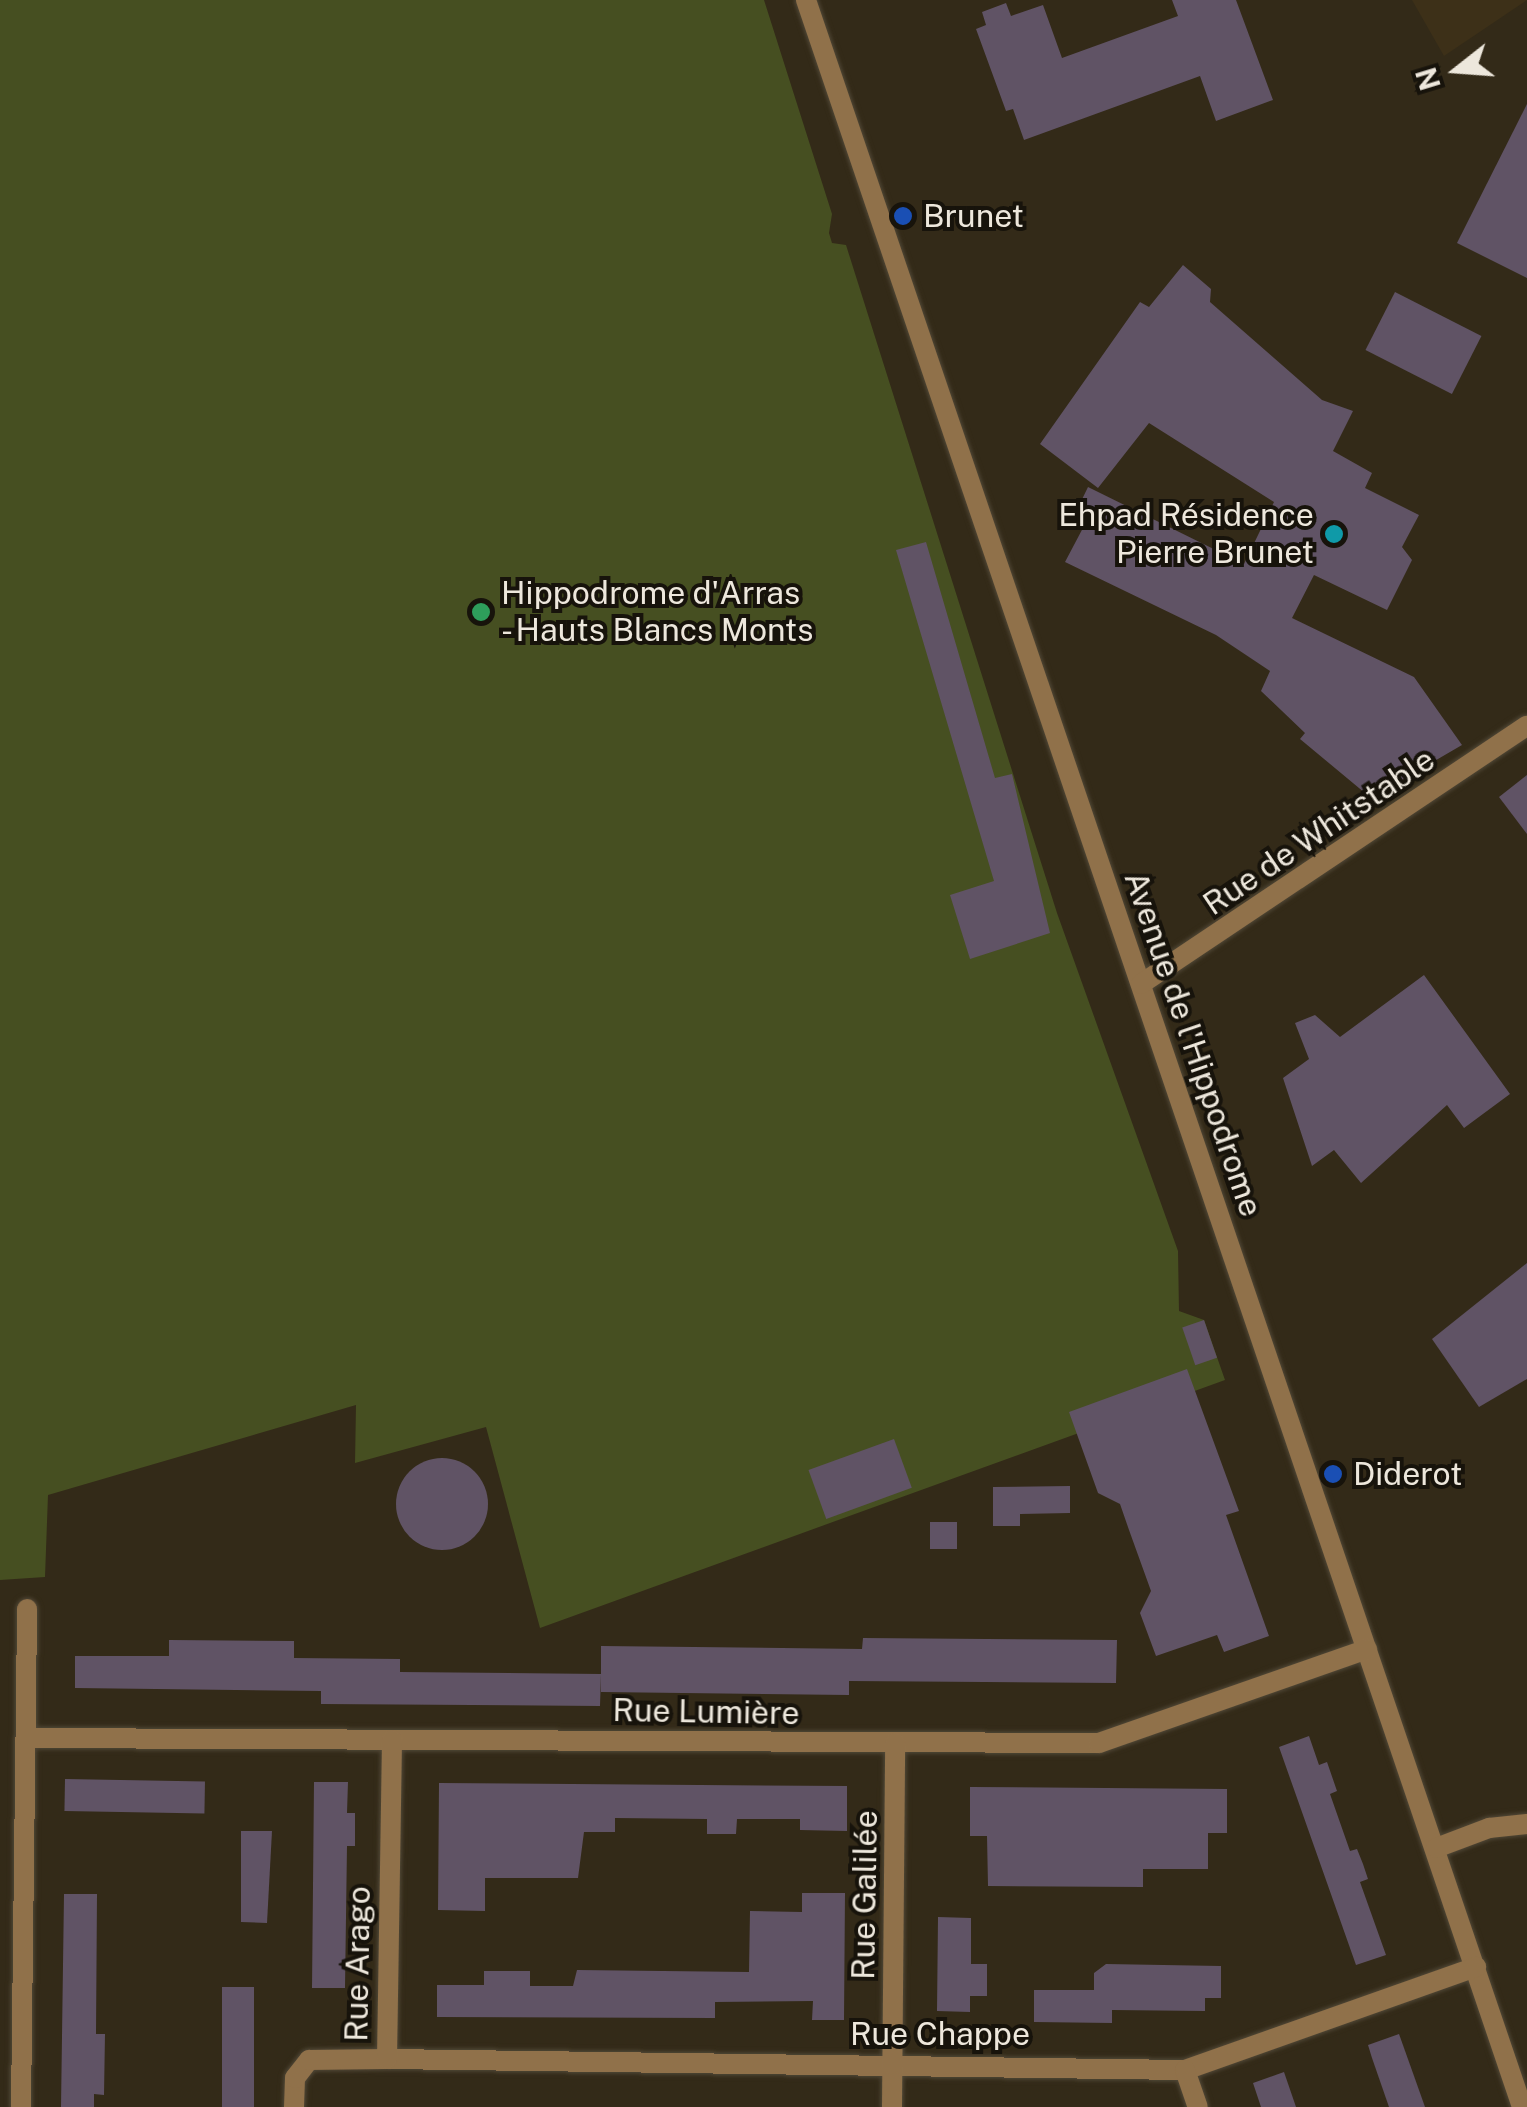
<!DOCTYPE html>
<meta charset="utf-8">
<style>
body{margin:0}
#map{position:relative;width:1527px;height:2107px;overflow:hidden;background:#332a18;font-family:"Public Sans",sans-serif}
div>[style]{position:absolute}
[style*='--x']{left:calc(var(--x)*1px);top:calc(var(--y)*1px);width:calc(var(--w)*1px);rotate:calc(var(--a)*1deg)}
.built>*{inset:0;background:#3d3018}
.green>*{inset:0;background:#464f21}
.building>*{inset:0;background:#605365;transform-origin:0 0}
.round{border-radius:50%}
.roads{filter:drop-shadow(0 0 2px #514837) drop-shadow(0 0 2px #514837)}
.minor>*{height:20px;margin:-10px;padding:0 10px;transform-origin:10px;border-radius:10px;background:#90714a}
.dots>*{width:28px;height:28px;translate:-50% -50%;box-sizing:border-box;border:5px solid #17130b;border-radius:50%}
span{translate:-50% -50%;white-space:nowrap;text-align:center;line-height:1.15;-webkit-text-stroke:8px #17130b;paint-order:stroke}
.poi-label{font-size:32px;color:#ede7dc}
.left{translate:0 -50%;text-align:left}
.right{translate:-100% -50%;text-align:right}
.street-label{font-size:32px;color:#ede7dc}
.north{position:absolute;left:1407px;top:20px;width:100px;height:100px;-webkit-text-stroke:8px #17130b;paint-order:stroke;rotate:253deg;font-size:28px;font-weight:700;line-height:40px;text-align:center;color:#ede7dc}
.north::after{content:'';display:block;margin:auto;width:35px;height:45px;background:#ede7dc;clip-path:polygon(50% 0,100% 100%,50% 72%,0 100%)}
</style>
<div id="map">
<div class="built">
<i style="clip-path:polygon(1412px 0,1527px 0,1444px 56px)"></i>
</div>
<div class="green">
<i style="clip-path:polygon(0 0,764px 0,832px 214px,829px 233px,832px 243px,846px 245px,1057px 913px,1178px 1251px,1179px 1311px,1204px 1320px,1225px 1380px,540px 1628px,486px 1427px,355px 1463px,356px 1405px,48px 1495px,45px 1577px,0 1580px)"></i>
</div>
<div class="building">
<i style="clip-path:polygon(1172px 0,1236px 0,1273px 100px,1216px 121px,1200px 76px,1024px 140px,1013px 109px,1006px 111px,976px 29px,986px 25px,982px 12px,1006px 3px,1011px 16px,1043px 5px,1062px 58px,1178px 16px)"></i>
<i style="clip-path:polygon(1527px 104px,1527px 278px,1457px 243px)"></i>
<i style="clip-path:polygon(1183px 265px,1211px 289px,1210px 302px,1322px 400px,1353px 411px,1333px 451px,1372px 473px,1365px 488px,1419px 515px,1402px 547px,1412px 560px,1387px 610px,1314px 575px,1292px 618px,1414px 677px,1462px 745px,1371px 798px,1300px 739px,1305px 733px,1261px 691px,1270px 671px,1216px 635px,1065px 562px,1084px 526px,1072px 520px,1088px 487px,1244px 564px,1274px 502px,1149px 423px,1098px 488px,1040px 444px,1140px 302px,1149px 307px)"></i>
<i style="left:1395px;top:292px;width:97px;height:65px;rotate:27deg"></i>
<i style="clip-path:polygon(926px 542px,995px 778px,1012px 774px,1050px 933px,970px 959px,950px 895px,994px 881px,896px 550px)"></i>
<i style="clip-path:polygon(1527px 775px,1527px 834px,1499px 797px)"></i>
<i style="clip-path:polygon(1424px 975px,1510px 1094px,1464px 1128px,1447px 1105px,1361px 1183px,1334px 1150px,1312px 1166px,1283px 1078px,1309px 1059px,1295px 1023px,1315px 1015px,1340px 1037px)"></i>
<i style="clip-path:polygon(1527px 1263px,1527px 1379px,1479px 1407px,1432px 1339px)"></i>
<i style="left:1204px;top:1320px;width:40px;height:23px;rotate:71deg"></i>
<i style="clip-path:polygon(1187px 1369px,1239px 1511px,1226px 1515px,1269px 1636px,1224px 1652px,1217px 1635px,1156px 1656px,1140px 1613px,1151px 1591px,1129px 1530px,1120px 1504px,1098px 1493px,1069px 1412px)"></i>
<i style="left:894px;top:1439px;width:52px;height:91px;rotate:70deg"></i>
<i class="round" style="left:396px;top:1458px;width:92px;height:92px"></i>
<i style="clip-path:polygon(1070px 1486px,1070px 1513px,1020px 1514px,1020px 1526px,993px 1526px,993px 1487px)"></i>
<i style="left:930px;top:1522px;width:27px;height:27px"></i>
<i style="clip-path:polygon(863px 1638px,1117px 1640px,1116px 1683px,849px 1681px,849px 1695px,601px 1692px,601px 1646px,862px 1649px)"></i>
<i style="clip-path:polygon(169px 1640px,294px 1641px,294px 1658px,400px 1659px,400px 1672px,601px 1674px,600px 1706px,321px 1704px,321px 1691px,75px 1688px,75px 1656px,169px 1656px)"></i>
<i style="clip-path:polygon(1309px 1736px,1319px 1765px,1327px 1762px,1337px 1791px,1330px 1794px,1350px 1851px,1357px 1849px,1363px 1864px,1368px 1879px,1360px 1882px,1386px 1955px,1356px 1965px,1279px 1747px)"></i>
<i style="left:65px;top:1779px;width:140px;height:32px;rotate:1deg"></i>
<i style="clip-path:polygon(314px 1782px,348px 1782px,347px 1813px,355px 1813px,355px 1846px,347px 1846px,345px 1988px,312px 1988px)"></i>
<i style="clip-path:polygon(439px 1783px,847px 1786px,847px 1831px,800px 1830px,800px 1819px,737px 1819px,736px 1834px,707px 1834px,707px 1819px,615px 1818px,615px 1832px,584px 1832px,578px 1878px,485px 1878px,485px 1911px,438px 1910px)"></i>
<i style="clip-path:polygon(970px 1787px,1227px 1789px,1227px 1833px,1208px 1833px,1208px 1869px,1143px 1869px,1143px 1887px,988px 1886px,987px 1836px,970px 1836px)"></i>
<i style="clip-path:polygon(241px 1831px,272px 1831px,267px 1923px,241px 1922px)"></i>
<i style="clip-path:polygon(802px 1893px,845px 1893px,844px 2020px,812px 2020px,813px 2001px,715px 2002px,715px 2018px,437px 2017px,437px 1985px,484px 1985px,484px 1971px,530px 1971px,530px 1986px,573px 1986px,577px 1970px,749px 1972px,750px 1911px,802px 1912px)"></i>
<i style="clip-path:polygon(64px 1894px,97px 1894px,96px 2034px,105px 2034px,104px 2095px,94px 2094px,94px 2107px,61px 2107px)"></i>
<i style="clip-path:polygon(938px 1917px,971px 1918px,971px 1964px,987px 1964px,987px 1996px,970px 1996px,970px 2012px,937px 2011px)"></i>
<i style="clip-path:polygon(1106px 1964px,1221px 1966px,1221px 1998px,1205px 1998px,1205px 2011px,1112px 2010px,1112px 2023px,1034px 2022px,1034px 1990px,1094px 1990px,1094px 1973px)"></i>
<i style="left:222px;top:1987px;width:32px;height:120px"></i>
<i style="clip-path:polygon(1399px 2034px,1414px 2076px,1425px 2107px,1389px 2107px,1372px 2058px,1368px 2045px)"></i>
<i style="clip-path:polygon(1284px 2072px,1296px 2107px,1261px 2107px,1253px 2083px)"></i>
</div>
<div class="roads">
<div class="minor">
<i style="--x:806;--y:0;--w:2225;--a:71.23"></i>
<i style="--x:1141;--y:984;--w:464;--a:-33.8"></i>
<i style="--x:27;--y:1738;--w:1072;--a:0.27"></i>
<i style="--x:1099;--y:1743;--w:284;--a:-19.3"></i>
<i style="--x:1436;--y:1848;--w:57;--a:-20.7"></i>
<i style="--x:1489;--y:1828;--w:38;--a:-6"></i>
<i style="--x:387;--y:2059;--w:798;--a:0.79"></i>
<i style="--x:1185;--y:2070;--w:309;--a:-19.5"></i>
<i style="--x:1185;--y:2070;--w:39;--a:71"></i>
<i style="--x:21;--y:2107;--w:498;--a:-89.3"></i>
<i style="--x:294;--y:2107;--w:29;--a:-88"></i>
<i style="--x:295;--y:2078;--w:23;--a:-52"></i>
<i style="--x:309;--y:2060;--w:78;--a:-0.7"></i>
<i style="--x:387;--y:2059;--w:319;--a:-89.1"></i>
<i style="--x:892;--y:2107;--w:364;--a:-89.5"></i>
</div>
</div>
<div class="dots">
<i style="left:903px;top:216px;background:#1a4fb4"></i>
<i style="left:1334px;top:534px;background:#0f9aa8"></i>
<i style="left:481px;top:612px;background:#2e9e5b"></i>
<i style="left:1333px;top:1474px;background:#1a4fb4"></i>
</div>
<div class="poi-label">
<span class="left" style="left:923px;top:216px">Brunet</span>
<span class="right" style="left:1314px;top:534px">Ehpad Résidence<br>Pierre Brunet</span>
<span class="left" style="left:501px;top:612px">Hippodrome d'Arras<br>- Hauts Blancs Monts</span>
<span class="left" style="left:1353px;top:1474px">Diderot</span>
</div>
<div class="street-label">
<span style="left:1319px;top:832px;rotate:-34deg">Rue de Whitstable</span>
<span style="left:1193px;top:1044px;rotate:71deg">Avenue de l'Hippodrome</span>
<span style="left:706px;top:1712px;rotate:1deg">Rue Lumière</span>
<span style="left:865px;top:1895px;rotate:-89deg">Rue Galilée</span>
<span style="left:358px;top:1964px;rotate:-89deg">Rue Arago</span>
<span style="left:940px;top:2034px">Rue Chappe</span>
</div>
<div class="north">N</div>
</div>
